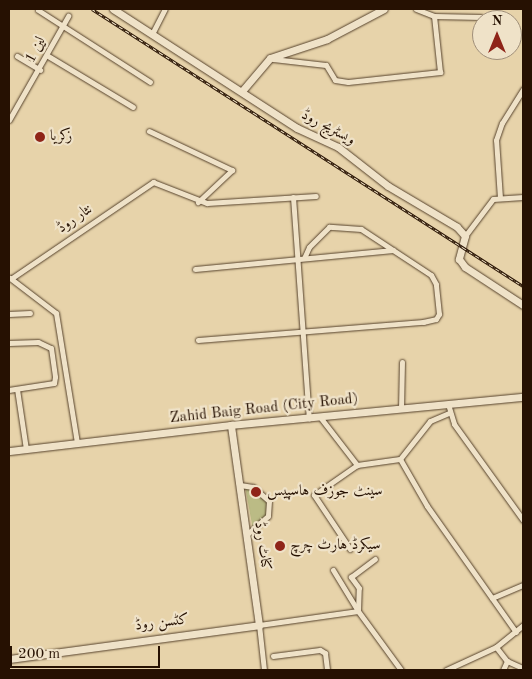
<!DOCTYPE html>
<meta charset="utf-8">
<style>
body{margin:0}
#map{position:relative;width:532px;height:679px;overflow:hidden;background:#e7d3aa;font-family:"Old Standard TT",Amiri,serif}
div>[style]{position:absolute}
[style*='--x']{left:calc(var(--x)*1px);top:calc(var(--y)*1px);width:calc(var(--w)*1px);rotate:calc(var(--a)*1deg)}
.green>*{inset:0;background:#bbbb85}
.roads{filter:drop-shadow(0 0 1px #56422c) drop-shadow(0 0 1px #56422c)}
.street>*{height:5px;margin:-2.5px;padding:0 2.5px;transform-origin:2.5px;border-radius:2.5px;background:#efe2c8}
.secondary>*{height:7px;margin:-3.5px;padding:0 3.5px;transform-origin:3.5px;border-radius:3.5px;background:#efe2c8}
.rail>*{height:3px;margin-top:-1.5px;transform-origin:0;background:repeating-linear-gradient(90deg,#efe2c8 0 4px,#261102 0 8px);box-sizing:border-box;border-block:1px solid #261102}
.dots>*{width:14px;height:14px;translate:-50% -50%;box-sizing:border-box;border:2px solid #efe2c8;border-radius:50%}
span{translate:-50% -50%;white-space:nowrap;text-align:center;line-height:1.15;-webkit-text-stroke:4.5px #efe2c8;paint-order:stroke}
.street-label{font-size:15px;color:#261102}
.poi-label{font-size:15px;color:#261102}
.left{translate:0 -50%;text-align:left}
.frame{position:absolute;inset:0;border:10px solid #261102;pointer-events:none}
.north{position:absolute;left:472px;top:10px;width:50px;height:50px;box-sizing:border-box;background:#efe2c8;border:1px solid #9f8e79;border-radius:50%;rotate:0deg;font-size:14px;font-weight:700;line-height:20px;text-align:center;color:#261102}
.north::after{content:'';display:block;margin:auto;width:18px;height:22px;background:#8f2418;clip-path:polygon(50% 0,100% 100%,50% 72%,0 100%)}
.scale{position:absolute;left:10px;top:646px;width:150px;height:22px;box-sizing:border-box;border:2px solid #261102;border-top:0;padding-left:6px;font-size:15px;line-height:18px;white-space:nowrap;color:#261102;-webkit-text-stroke:4px #efe2c8;paint-order:stroke}
</style>
<div id="map">
<div class="green">
<i style="clip-path:polygon(245px 486px,253px 487px,269px 501px,268px 516px,253px 530px)"></i>
</div>
<div class="roads">
<div class="street">
<i style="--x:416;--y:9;--w:19;--a:21"></i>
<i style="--x:434;--y:16;--w:47;--a:1.2"></i>
<i style="--x:38;--y:10;--w:133;--a:32.7"></i>
<i style="--x:152;--y:34;--w:28;--a:-63"></i>
<i style="--x:17;--y:56;--w:27;--a:31"></i>
<i style="--x:48;--y:56;--w:99;--a:31"></i>
<i style="--x:273;--y:59;--w:53;--a:6.5"></i>
<i style="--x:326;--y:65;--w:17;--a:59"></i>
<i style="--x:335;--y:80;--w:13;--a:9"></i>
<i style="--x:348;--y:82;--w:93;--a:-6.2"></i>
<i style="--x:440;--y:72;--w:56;--a:-96.1"></i>
<i style="--x:9;--y:120;--w:120;--a:-60.4"></i>
<i style="--x:149;--y:131;--w:92;--a:25.2"></i>
<i style="--x:232;--y:170;--w:47;--a:136.7"></i>
<i style="--x:293;--y:197;--w:222;--a:85.9"></i>
<i style="--x:500;--y:198;--w:58;--a:-93.9"></i>
<i style="--x:496;--y:140;--w:18;--a:-71"></i>
<i style="--x:502;--y:123;--w:40;--a:-58"></i>
<i style="--x:465;--y:236;--w:46;--a:-52.9"></i>
<i style="--x:493;--y:199;--w:30;--a:-4"></i>
<i style="--x:195;--y:269;--w:199;--a:-5.5"></i>
<i style="--x:10;--y:278;--w:58;--a:37.3"></i>
<i style="--x:56;--y:313;--w:132;--a:80.8"></i>
<i style="--x:12;--y:278;--w:171;--a:-34.2"></i>
<i style="--x:153;--y:182;--w:58;--a:21.3"></i>
<i style="--x:207;--y:203;--w:109;--a:-3.7"></i>
<i style="--x:9;--y:314;--w:21;--a:-3"></i>
<i style="--x:198;--y:340;--w:226;--a:-4.6"></i>
<i style="--x:423;--y:322;--w:13;--a:-13"></i>
<i style="--x:436;--y:319;--w:6;--a:-59"></i>
<i style="--x:439;--y:314;--w:30;--a:-96"></i>
<i style="--x:436;--y:284;--w:10;--a:-119"></i>
<i style="--x:431;--y:275;--w:84;--a:-146.7"></i>
<i style="--x:361;--y:229;--w:32;--a:-176"></i>
<i style="--x:329;--y:227;--w:28;--a:135"></i>
<i style="--x:309;--y:247;--w:12;--a:114"></i>
<i style="--x:9;--y:343;--w:29;--a:-2"></i>
<i style="--x:38;--y:342;--w:14;--a:25"></i>
<i style="--x:51;--y:348;--w:29;--a:82"></i>
<i style="--x:55;--y:377;--w:6;--a:99"></i>
<i style="--x:54;--y:383;--w:46;--a:171.2"></i>
<i style="--x:17;--y:389;--w:61;--a:81.5"></i>
<i style="--x:448;--y:404;--w:21;--a:73"></i>
<i style="--x:454;--y:424;--w:118;--a:54.3"></i>
<i style="--x:401;--y:409;--w:47;--a:-88.8"></i>
<i style="--x:320;--y:417;--w:61;--a:52.4"></i>
<i style="--x:357;--y:465;--w:43;--a:-7.9"></i>
<i style="--x:400;--y:459;--w:54;--a:60.1"></i>
<i style="--x:427;--y:506;--w:154;--a:54.8"></i>
<i style="--x:400;--y:459;--w:48;--a:-51.7"></i>
<i style="--x:430;--y:421;--w:21;--a:-23"></i>
<i style="--x:240;--y:485;--w:13;--a:9"></i>
<i style="--x:253;--y:487;--w:21;--a:41"></i>
<i style="--x:269;--y:501;--w:15;--a:94"></i>
<i style="--x:268;--y:516;--w:28;--a:139"></i>
<i style="--x:350;--y:549;--w:65;--a:-123.7"></i>
<i style="--x:314;--y:495;--w:52;--a:-34.9"></i>
<i style="--x:333;--y:570;--w:48;--a:58.6"></i>
<i style="--x:492;--y:598;--w:34;--a:-23"></i>
<i style="--x:358;--y:611;--w:23;--a:-88"></i>
<i style="--x:359;--y:588;--w:14;--a:-126"></i>
<i style="--x:351;--y:577;--w:30;--a:-37"></i>
<i style="--x:496;--y:647;--w:18;--a:52"></i>
<i style="--x:507;--y:661;--w:17;--a:24"></i>
<i style="--x:273;--y:656;--w:47;--a:-7.3"></i>
<i style="--x:320;--y:650;--w:6;--a:31"></i>
<i style="--x:325;--y:653;--w:17;--a:83"></i>
<i style="--x:264;--y:670;--w:45;--a:-96.3"></i>
<i style="--x:259;--y:625;--w:100;--a:-8"></i>
<i style="--x:358;--y:611;--w:73;--a:53.9"></i>
<i style="--x:446;--y:670;--w:55;--a:-24.7"></i>
<i style="--x:496;--y:647;--w:35;--a:-39"></i>
<i style="--x:503;--y:670;--w:10;--a:-66"></i>
</div>
<div class="secondary">
<i style="--x:113;--y:9;--w:219;--a:32.9"></i>
<i style="--x:297;--y:128;--w:45;--a:24.9"></i>
<i style="--x:338;--y:147;--w:63;--a:38"></i>
<i style="--x:388;--y:186;--w:80;--a:30.7"></i>
<i style="--x:457;--y:227;--w:12;--a:48"></i>
<i style="--x:465;--y:236;--w:24;--a:105"></i>
<i style="--x:459;--y:259;--w:10;--a:53"></i>
<i style="--x:465;--y:267;--w:69;--a:33.2"></i>
<i style="--x:242;--y:91;--w:43;--a:-49.7"></i>
<i style="--x:270;--y:58;--w:60;--a:-18.4"></i>
<i style="--x:327;--y:39;--w:64;--a:-27.8"></i>
<i style="--x:9;--y:451;--w:224;--a:-6.7"></i>
<i style="--x:231;--y:425;--w:293;--a:-5.5"></i>
<i style="--x:9;--y:659;--w:252;--a:-7.7"></i>
<i style="--x:259;--y:625;--w:202;--a:-98"></i>
</div>
</div>
<div class="rail">
<i style="--x:92;--y:9;--w:512;--a:32.73"></i>
</div>
<div class="dots">
<i style="left:40px;top:137px;background:#8f2418"></i>
<i style="left:256px;top:492px;background:#8f2418"></i>
<i style="left:280px;top:546px;background:#8f2418"></i>
</div>
<div class="street-label">
<span style="left:36px;top:50px;rotate:-62deg">لین 1</span>
<span style="left:328px;top:128px;rotate:28deg">ویسٹریج روڈ</span>
<span style="left:75px;top:219px;rotate:-35deg">نثار روڈ</span>
<span style="left:264px;top:409px;rotate:-6deg">Zahid Baig Road (City Road)</span>
<span style="left:262px;top:546px;rotate:82deg">کناٹ روڈ</span>
<span style="left:162px;top:623px;rotate:-7deg">کٹسن روڈ</span>
</div>
<div class="poi-label">
<span class="left" style="left:50px;top:137px">زکریا</span>
<span class="left" style="left:267px;top:492px">سینٹ جوزف ہاسپیس</span>
<span class="left" style="left:290px;top:546px">سیکرڈ ہارٹ چرچ</span>
</div>
<div class="frame"></div>
<div class="north">N</div>
<div class="scale">200 m</div>
</div>
